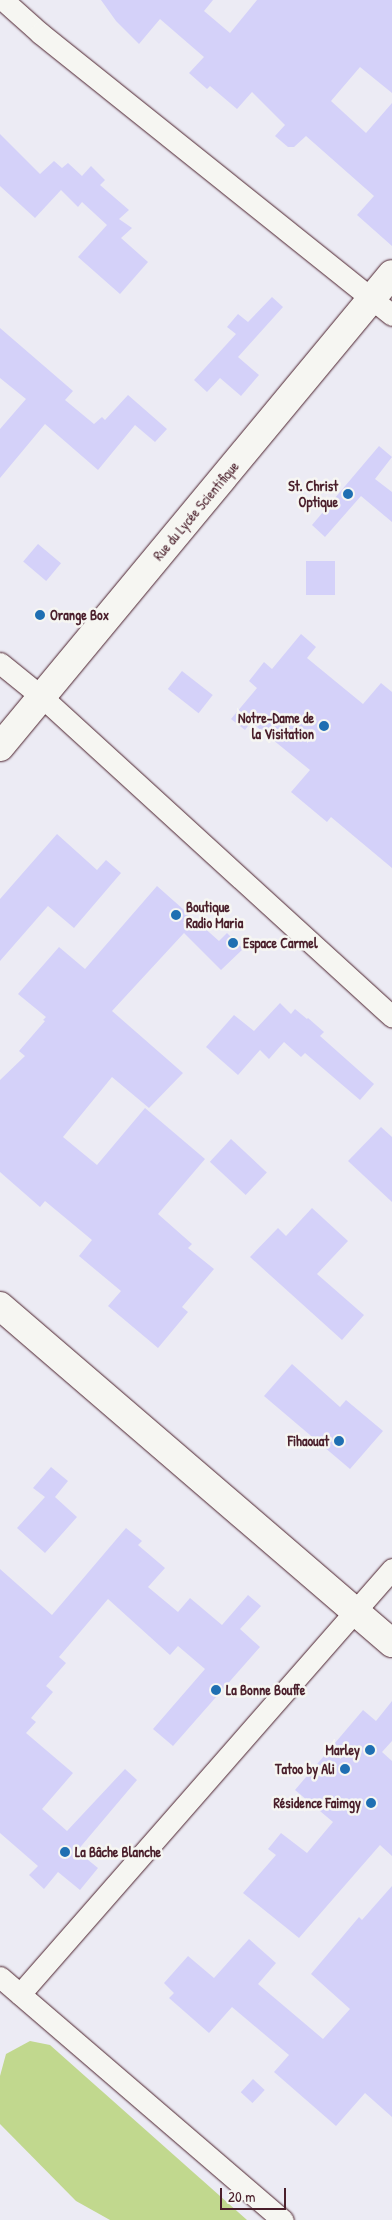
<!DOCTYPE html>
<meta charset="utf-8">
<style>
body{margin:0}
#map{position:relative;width:392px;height:2220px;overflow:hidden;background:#ecebf4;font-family:"Patrick Hand",sans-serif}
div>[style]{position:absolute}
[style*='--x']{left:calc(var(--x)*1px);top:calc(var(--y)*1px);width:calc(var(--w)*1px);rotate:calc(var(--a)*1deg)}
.green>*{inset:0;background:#c1d88e}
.building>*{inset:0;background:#d4d1f9;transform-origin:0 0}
.roads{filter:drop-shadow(0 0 1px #4a1f2b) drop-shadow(0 0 1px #4a1f2b)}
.street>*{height:21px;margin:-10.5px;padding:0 10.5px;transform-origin:10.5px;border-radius:10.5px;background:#f6f6f2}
.secondary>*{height:28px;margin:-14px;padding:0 14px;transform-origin:14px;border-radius:14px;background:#f6f6f2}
.dots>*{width:14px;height:14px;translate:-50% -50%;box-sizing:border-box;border:2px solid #f6f6f2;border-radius:50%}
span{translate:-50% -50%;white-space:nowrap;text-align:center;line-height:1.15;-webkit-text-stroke:5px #f6f6f2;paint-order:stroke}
.poi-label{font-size:14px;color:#4a1f2b;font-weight:700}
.right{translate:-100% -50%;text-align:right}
.left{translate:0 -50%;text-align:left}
.street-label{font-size:14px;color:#4a1f2b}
.scale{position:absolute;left:220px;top:2188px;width:66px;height:22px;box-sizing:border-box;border:2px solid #4a1f2b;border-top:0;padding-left:6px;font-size:15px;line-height:18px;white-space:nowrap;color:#4a1f2b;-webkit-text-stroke:4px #f6f6f2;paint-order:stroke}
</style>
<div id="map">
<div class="green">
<i style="clip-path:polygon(30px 2041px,50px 2045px,247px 2220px,110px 2220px,76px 2201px,0 2124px,0 2076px,6px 2054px)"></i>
</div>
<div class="building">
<i style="clip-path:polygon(101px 0,213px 0,204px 11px,230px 33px,257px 0,392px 0,392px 93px,360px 67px,331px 101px,366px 133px,392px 103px,392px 246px,357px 215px,374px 196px,306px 136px,294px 147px,288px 147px,275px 136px,285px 125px,252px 92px,237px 109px,210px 86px,207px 89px,189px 73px,204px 57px,160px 19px,139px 44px,116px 21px)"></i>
<i style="clip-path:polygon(0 134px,40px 174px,54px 161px,62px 168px,68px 163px,82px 176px,91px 166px,105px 180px,100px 185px,129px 210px,119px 219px,132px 228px,121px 238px,148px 262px,120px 294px,78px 257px,107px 225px,82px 202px,78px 207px,61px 190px,35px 218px,0 186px)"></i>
<i style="clip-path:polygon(272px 297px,283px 307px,238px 357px,259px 375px,241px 396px,220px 378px,207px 392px,194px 380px,236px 334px,227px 327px,238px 314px,248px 322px)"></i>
<i style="clip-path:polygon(0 328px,73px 391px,65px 400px,94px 424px,102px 417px,105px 420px,128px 395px,167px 429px,155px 442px,135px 425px,98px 470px,45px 424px,0 478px,0 429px,26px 399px,0 378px)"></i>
<i style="clip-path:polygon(379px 446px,392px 457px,375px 479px,392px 492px,392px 522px,361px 496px,325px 537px,312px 525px)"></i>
<i style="left:38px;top:544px;width:30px;height:23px;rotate:40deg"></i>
<i style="left:306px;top:561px;width:29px;height:34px"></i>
<i style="clip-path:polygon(301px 634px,316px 647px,307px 658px,363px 704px,381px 683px,392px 692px,392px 868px,331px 817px,327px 822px,291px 792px,310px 770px,251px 722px,245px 730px,231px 719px,257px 688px,249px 681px,264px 662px,272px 669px)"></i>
<i style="left:182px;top:671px;width:39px;height:23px;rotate:38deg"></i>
<i style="clip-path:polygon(57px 834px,97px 870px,106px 860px,121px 873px,74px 928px,48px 906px,0 961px,0 899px)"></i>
<i style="clip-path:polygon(157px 886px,219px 941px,227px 933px,243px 949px,221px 970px,184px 933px,112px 1011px,183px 1073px,149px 1108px,112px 1077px,63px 1137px,97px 1165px,145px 1108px,205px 1159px,158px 1214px,192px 1244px,188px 1248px,214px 1269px,182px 1307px,188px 1312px,158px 1348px,108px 1306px,121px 1291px,79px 1256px,92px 1240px,45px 1201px,40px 1207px,0 1172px,0 1080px,25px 1056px,19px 1051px,45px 1021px,43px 1020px,46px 1017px,18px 994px,59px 947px,85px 969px)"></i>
<i style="clip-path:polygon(280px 1003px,291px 1014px,295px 1009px,307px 1019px,308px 1018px,324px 1032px,320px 1036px,374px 1084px,360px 1100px,305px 1053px,301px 1057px,284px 1042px,269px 1059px,260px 1050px,238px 1075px,206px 1047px,234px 1015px,254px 1031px)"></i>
<i style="clip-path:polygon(381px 1127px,392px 1137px,392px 1202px,348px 1161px)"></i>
<i style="left:231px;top:1139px;width:49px;height:31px;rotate:43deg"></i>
<i style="clip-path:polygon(312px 1208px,348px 1241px,317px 1274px,364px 1315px,342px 1340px,250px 1257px,278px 1228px,286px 1236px)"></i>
<i style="clip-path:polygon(292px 1364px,340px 1407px,346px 1400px,383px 1431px,350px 1469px,264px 1396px)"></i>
<i style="clip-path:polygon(51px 1467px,68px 1481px,55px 1497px,77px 1517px,45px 1553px,17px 1528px,45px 1497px,33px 1488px)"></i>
<i style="clip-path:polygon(126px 1528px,142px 1541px,138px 1545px,165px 1568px,148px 1587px,178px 1612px,190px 1598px,222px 1625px,248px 1595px,261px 1606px,240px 1629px,260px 1647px,173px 1746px,153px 1729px,205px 1669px,178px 1646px,170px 1655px,108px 1599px,59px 1657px,66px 1663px,46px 1686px,53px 1692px,31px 1718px,36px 1722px,26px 1733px,73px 1773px,42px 1809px,67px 1831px,125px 1769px,137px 1780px,77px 1851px,98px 1868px,80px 1890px,58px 1872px,44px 1889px,29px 1875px,38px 1866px,0 1833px,0 1569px,52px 1615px)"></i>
<i style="clip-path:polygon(392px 1701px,392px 1741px,382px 1752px,392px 1761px,392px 1856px,380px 1845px,299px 1938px,243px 1893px,276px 1855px,268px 1849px,281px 1833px,307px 1853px,333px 1822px,295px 1790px,363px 1710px,376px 1721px)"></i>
<i style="clip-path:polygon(392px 1886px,392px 2117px,365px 2093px,336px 2126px,274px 2072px,289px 2055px,232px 2007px,209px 2033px,169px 1998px,174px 1993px,164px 1983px,188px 1956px,214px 1978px,249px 1939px,276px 1963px,258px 1984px,323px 2039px,350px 2009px,311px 1974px,359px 1917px,362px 1920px)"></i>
<i style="left:253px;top:2079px;width:16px;height:18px;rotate:43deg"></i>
</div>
<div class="roads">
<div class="street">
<i style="--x:3;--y:0;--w:50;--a:41.7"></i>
<i style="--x:40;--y:33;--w:451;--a:38.7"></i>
<i style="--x:0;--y:663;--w:54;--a:39"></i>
<i style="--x:42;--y:697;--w:474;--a:42.4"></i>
<i style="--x:0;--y:1977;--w:373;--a:40.7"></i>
<i style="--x:20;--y:1994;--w:565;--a:-48.8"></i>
</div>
<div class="secondary">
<i style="--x:0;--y:747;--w:614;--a:-50.35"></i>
<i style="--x:0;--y:1306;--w:517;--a:40.69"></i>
</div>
</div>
<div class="dots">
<i style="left:348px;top:494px;background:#1f6fb2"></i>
<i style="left:40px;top:615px;background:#1f6fb2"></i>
<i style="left:324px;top:726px;background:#1f6fb2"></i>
<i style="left:176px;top:915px;background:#1f6fb2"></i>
<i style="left:233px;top:943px;background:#1f6fb2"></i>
<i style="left:339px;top:1441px;background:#1f6fb2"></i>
<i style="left:216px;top:1690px;background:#1f6fb2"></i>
<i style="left:370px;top:1750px;background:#1f6fb2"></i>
<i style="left:345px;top:1769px;background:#1f6fb2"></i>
<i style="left:371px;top:1803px;background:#1f6fb2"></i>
<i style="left:65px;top:1852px;background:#1f6fb2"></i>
</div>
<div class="poi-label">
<span class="right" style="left:338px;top:494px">St. Christ<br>Optique</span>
<span class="left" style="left:50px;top:615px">Orange Box</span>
<span class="right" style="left:314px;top:726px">Notre-Dame de<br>la Visitation</span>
<span class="left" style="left:186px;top:915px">Boutique<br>Radio Maria</span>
<span class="left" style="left:243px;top:943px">Espace Carmel</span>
<span class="right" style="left:329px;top:1441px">Fihaouat</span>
<span class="left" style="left:226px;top:1690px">La Bonne Bouffe</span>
<span class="right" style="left:360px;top:1750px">Marley</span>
<span class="right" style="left:335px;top:1769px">Tatoo by Ali</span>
<span class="right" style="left:361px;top:1803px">Résidence Faimgy</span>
<span class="left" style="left:75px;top:1852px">La Bâche Blanche</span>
</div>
<div class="street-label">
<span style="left:196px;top:511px;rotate:-50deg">Rue du Lycée Scientifique</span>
</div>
<div class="scale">20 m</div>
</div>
